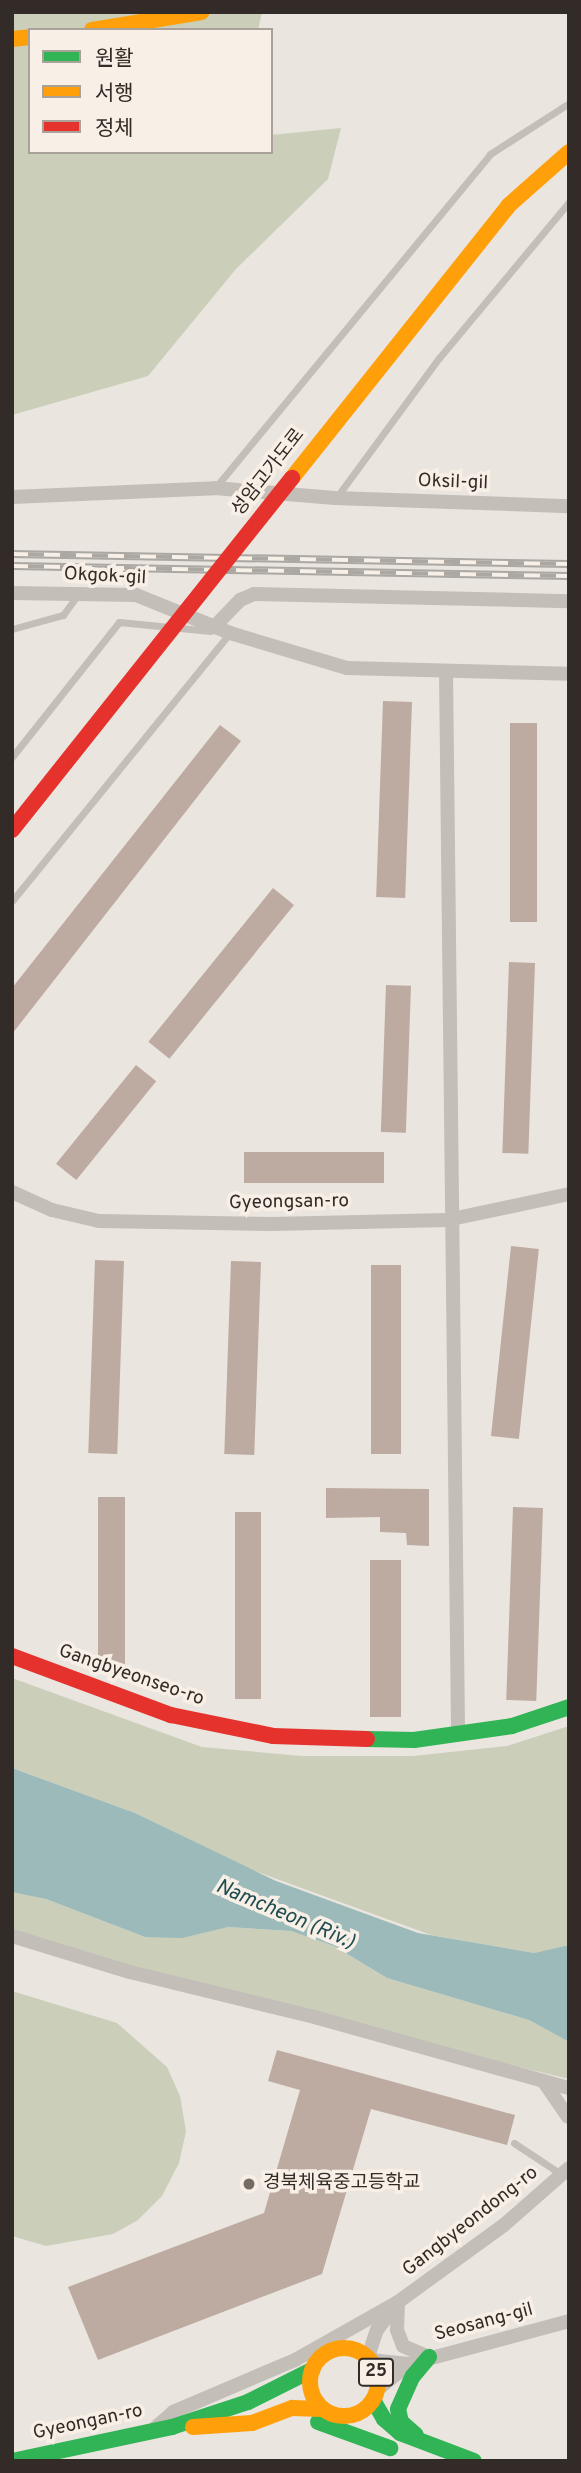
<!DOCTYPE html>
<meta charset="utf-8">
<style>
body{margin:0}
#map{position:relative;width:581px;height:2473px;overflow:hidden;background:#eae5df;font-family:Overpass,"Noto Sans KR",sans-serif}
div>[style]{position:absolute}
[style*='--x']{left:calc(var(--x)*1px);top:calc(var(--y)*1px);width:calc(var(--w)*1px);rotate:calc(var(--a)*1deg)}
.green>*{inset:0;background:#cbcfba}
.water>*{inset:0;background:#9cbaba}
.building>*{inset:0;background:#bdaba1;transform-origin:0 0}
.lane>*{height:7px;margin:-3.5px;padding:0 3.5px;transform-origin:3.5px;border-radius:3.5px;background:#c4beb8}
.street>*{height:14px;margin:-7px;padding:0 7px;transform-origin:7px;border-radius:7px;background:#c4beb8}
.fast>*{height:16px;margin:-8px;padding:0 8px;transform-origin:8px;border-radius:8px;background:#30b455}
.slow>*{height:16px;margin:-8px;padding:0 8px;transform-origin:8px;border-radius:8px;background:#ff9f0a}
.slow>.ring{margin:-8px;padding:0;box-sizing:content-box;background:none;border:16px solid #ff9f0a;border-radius:50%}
.jam>*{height:16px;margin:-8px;padding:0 8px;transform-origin:8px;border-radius:8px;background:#e5322d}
.rail>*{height:8px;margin-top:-4px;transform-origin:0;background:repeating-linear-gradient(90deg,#f8f0e6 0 16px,#aba7a3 0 32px);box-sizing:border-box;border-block:2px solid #aba7a3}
.slow-bridge>*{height:16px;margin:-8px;padding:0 8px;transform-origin:8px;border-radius:8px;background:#ff9f0a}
.jam-bridge>*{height:16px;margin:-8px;padding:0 8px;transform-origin:8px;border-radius:8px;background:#e5322d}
.dots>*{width:19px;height:19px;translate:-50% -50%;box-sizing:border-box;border:4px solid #f8f0e6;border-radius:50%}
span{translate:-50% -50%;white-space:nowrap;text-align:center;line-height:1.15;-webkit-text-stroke:7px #f8f0e6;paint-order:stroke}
.shield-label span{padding:2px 5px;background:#f8f0e6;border:2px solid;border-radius:5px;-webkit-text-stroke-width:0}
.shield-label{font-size:18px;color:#332b27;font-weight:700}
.street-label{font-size:19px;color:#332b27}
.poi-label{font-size:19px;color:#332b27}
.left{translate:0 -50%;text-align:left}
.water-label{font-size:21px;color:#204d52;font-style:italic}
.frame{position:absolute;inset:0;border:14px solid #332b27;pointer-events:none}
.legend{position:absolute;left:28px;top:28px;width:245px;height:126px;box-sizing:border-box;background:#f8f0e6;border:2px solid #a9a19a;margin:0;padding:9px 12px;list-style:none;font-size:21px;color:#332b27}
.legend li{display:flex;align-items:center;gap:14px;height:35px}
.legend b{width:35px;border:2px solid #a9a19a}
</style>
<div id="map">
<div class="green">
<i style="clip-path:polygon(12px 12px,262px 12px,258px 30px,30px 30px,30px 152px,271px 152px,271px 135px,341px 128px,328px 179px,236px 269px,148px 376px,12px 415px)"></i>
<i style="clip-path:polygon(12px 1678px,202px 1747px,302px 1756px,413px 1756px,507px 1746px,569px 1726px,569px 1945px,534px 1953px,431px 1935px,252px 1870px,135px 1813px,12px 1768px)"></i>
<i style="clip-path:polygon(12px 1891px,46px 1899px,145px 1937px,228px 1927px,291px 1931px,334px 1946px,387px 1978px,529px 2020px,569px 2042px,569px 2079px,130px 1972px,12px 1936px)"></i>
<i style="clip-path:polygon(12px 1991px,117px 2023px,167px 2067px,180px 2096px,186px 2131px,179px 2163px,162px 2196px,138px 2220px,113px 2234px,46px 2246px,12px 2236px)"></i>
</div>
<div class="water">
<i style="clip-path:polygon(12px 1768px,135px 1813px,276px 1881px,418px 1933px,534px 1953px,569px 1945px,569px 2042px,529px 2020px,387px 1978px,334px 1946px,291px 1931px,228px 1927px,182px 1938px,145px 1937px,46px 1899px,12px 1892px)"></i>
</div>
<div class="building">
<i style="left:383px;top:701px;width:29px;height:196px;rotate:2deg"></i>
<i style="left:510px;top:723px;width:27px;height:199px"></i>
<i style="clip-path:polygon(220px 725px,241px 741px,12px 1034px,12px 988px)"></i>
<i style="left:273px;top:888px;width:27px;height:198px;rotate:39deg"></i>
<i style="left:509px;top:962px;width:26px;height:191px;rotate:2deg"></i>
<i style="left:386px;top:985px;width:25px;height:147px;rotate:2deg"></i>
<i style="left:136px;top:1065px;width:26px;height:127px;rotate:39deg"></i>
<i style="left:384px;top:1152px;width:31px;height:140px;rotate:90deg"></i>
<i style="left:511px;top:1246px;width:28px;height:191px;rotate:6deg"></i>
<i style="left:95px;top:1260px;width:29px;height:193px;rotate:2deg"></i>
<i style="left:231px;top:1261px;width:30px;height:193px;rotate:2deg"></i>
<i style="left:371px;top:1265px;width:30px;height:189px"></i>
<i style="clip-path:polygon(326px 1488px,429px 1489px,429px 1546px,407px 1545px,406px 1533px,380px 1532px,380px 1517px,326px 1518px)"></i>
<i style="left:98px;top:1497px;width:27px;height:170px"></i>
<i style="left:513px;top:1507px;width:30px;height:193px;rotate:2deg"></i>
<i style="left:235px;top:1512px;width:26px;height:187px"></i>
<i style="left:370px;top:1560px;width:31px;height:157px"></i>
<i style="clip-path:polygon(277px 2050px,515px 2115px,507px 2145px,371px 2109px,322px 2274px,98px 2360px,68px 2287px,264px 2213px,300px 2090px,268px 2081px)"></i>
</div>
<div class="lane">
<i style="--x:215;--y:488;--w:433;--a:-50.5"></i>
<i style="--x:490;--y:154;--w:94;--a:-32.8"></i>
<i style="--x:336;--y:498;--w:174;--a:-53.7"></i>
<i style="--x:439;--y:358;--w:203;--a:-50.2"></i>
<i style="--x:12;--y:629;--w:53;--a:-15.4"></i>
<i style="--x:63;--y:615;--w:26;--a:-54"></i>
<i style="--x:12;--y:757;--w:172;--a:-51.6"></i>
<i style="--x:119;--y:622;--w:92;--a:5.6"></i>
<i style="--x:12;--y:901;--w:345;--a:-50.9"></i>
<i style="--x:514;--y:2143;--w:56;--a:33.4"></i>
</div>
<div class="street">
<i style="--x:12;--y:497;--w:203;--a:-2.5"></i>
<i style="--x:215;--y:488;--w:120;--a:4.8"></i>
<i style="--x:335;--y:498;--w:234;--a:2"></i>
<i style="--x:12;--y:593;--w:124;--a:0.9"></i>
<i style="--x:136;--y:595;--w:101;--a:22"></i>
<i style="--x:230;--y:633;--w:122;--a:16.7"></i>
<i style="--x:347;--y:668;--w:222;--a:1.5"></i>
<i style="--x:215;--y:626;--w:36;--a:-46"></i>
<i style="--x:240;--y:600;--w:15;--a:-23"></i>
<i style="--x:254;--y:594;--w:315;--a:1.3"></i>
<i style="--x:446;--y:671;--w:1063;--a:89.35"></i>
<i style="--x:12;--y:1192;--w:44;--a:24.2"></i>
<i style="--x:52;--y:1210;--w:48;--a:13.2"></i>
<i style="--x:99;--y:1221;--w:173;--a:1"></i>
<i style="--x:272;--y:1224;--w:175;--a:-1.3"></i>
<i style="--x:447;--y:1220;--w:125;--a:-12"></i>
<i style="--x:12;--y:1936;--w:123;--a:17"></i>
<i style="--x:130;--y:1972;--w:194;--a:13.7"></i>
<i style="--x:318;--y:2018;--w:261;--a:15.6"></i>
<i style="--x:544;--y:2082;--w:42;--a:55.6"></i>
<i style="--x:398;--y:2302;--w:28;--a:92"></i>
<i style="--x:397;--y:2330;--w:17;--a:69"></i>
<i style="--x:403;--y:2346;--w:28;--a:23"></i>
<i style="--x:368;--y:2357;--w:28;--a:-72"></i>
<i style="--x:377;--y:2330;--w:34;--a:-53"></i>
<i style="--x:370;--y:2360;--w:39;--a:6"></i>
<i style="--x:409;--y:2364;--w:166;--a:-15"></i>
<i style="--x:378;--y:2389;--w:40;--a:-39"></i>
<i style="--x:156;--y:2427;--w:23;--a:-41"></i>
<i style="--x:173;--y:2412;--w:133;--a:-23.1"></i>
<i style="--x:295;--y:2360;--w:118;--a:-29.4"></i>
<i style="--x:398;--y:2302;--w:131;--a:-36"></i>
<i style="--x:504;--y:2225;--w:86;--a:-41.2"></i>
</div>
<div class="fast">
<i style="--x:367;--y:1739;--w:47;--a:1.2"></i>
<i style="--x:414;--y:1740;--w:99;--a:-8.1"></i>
<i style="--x:512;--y:1726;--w:60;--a:-18.4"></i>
<i style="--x:373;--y:2400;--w:22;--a:60"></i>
<i style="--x:384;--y:2419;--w:21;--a:41"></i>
<i style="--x:400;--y:2433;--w:79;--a:20.7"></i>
<i style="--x:318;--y:2422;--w:77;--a:19.9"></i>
<i style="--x:416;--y:2435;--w:20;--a:-139"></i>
<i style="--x:401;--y:2422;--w:13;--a:-103"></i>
<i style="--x:398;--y:2409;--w:36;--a:-66"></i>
<i style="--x:413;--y:2376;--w:25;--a:-50"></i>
<i style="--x:12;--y:2461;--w:164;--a:-12"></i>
<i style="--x:172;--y:2427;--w:80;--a:-18.2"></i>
<i style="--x:248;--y:2402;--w:72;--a:-26.6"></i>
</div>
<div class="slow">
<i style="--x:92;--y:30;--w:111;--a:-9.3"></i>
<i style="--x:12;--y:39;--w:18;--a:-6"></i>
<i class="ring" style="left:310px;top:2348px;width:52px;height:52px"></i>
<i style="--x:193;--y:2427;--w:59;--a:-3.9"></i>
<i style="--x:252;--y:2423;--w:43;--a:-20.6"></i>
<i style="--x:292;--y:2408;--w:31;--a:2"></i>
</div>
<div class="jam">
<i style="--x:12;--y:1656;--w:170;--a:20.4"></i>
<i style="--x:171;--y:1715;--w:104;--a:11.6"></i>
<i style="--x:273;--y:1736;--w:94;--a:1.8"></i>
</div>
<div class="rail">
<i style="--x:12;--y:554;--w:557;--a:1.03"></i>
<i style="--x:12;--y:566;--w:557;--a:1.03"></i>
</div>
<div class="slow-bridge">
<i style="--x:292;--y:478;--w:347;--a:-51.5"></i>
<i style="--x:508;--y:206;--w:81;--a:-41.5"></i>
</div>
<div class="jam-bridge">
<i style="--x:12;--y:830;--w:450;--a:-51.5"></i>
</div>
<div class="dots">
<i style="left:249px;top:2184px;background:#736c67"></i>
</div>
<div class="shield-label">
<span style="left:376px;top:2372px">25</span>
</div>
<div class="street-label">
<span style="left:269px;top:473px;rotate:-52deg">성암고가도로</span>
<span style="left:453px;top:483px;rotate:2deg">Oksil-gil</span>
<span style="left:105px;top:577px;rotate:3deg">Okgok-gil</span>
<span style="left:289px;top:1203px;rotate:-1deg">Gyeongsan-ro</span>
<span style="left:131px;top:1676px;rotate:19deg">Gangbyeonseo-ro</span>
<span style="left:471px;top:2222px;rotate:-38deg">Gangbyeondong-ro</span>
<span style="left:484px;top:2323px;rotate:-15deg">Seosang-gil</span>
<span style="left:88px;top:2423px;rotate:-12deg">Gyeongan-ro</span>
</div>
<div class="poi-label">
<span class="left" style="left:263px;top:2184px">경북체육중고등학교</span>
</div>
<div class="water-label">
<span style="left:285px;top:1915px;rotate:23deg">Namcheon (Riv.)</span>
</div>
<div class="frame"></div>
<ul class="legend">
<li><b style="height:9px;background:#30b455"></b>원활</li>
<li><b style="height:9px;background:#ff9f0a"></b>서행</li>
<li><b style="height:9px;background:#e5322d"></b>정체</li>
</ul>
</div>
